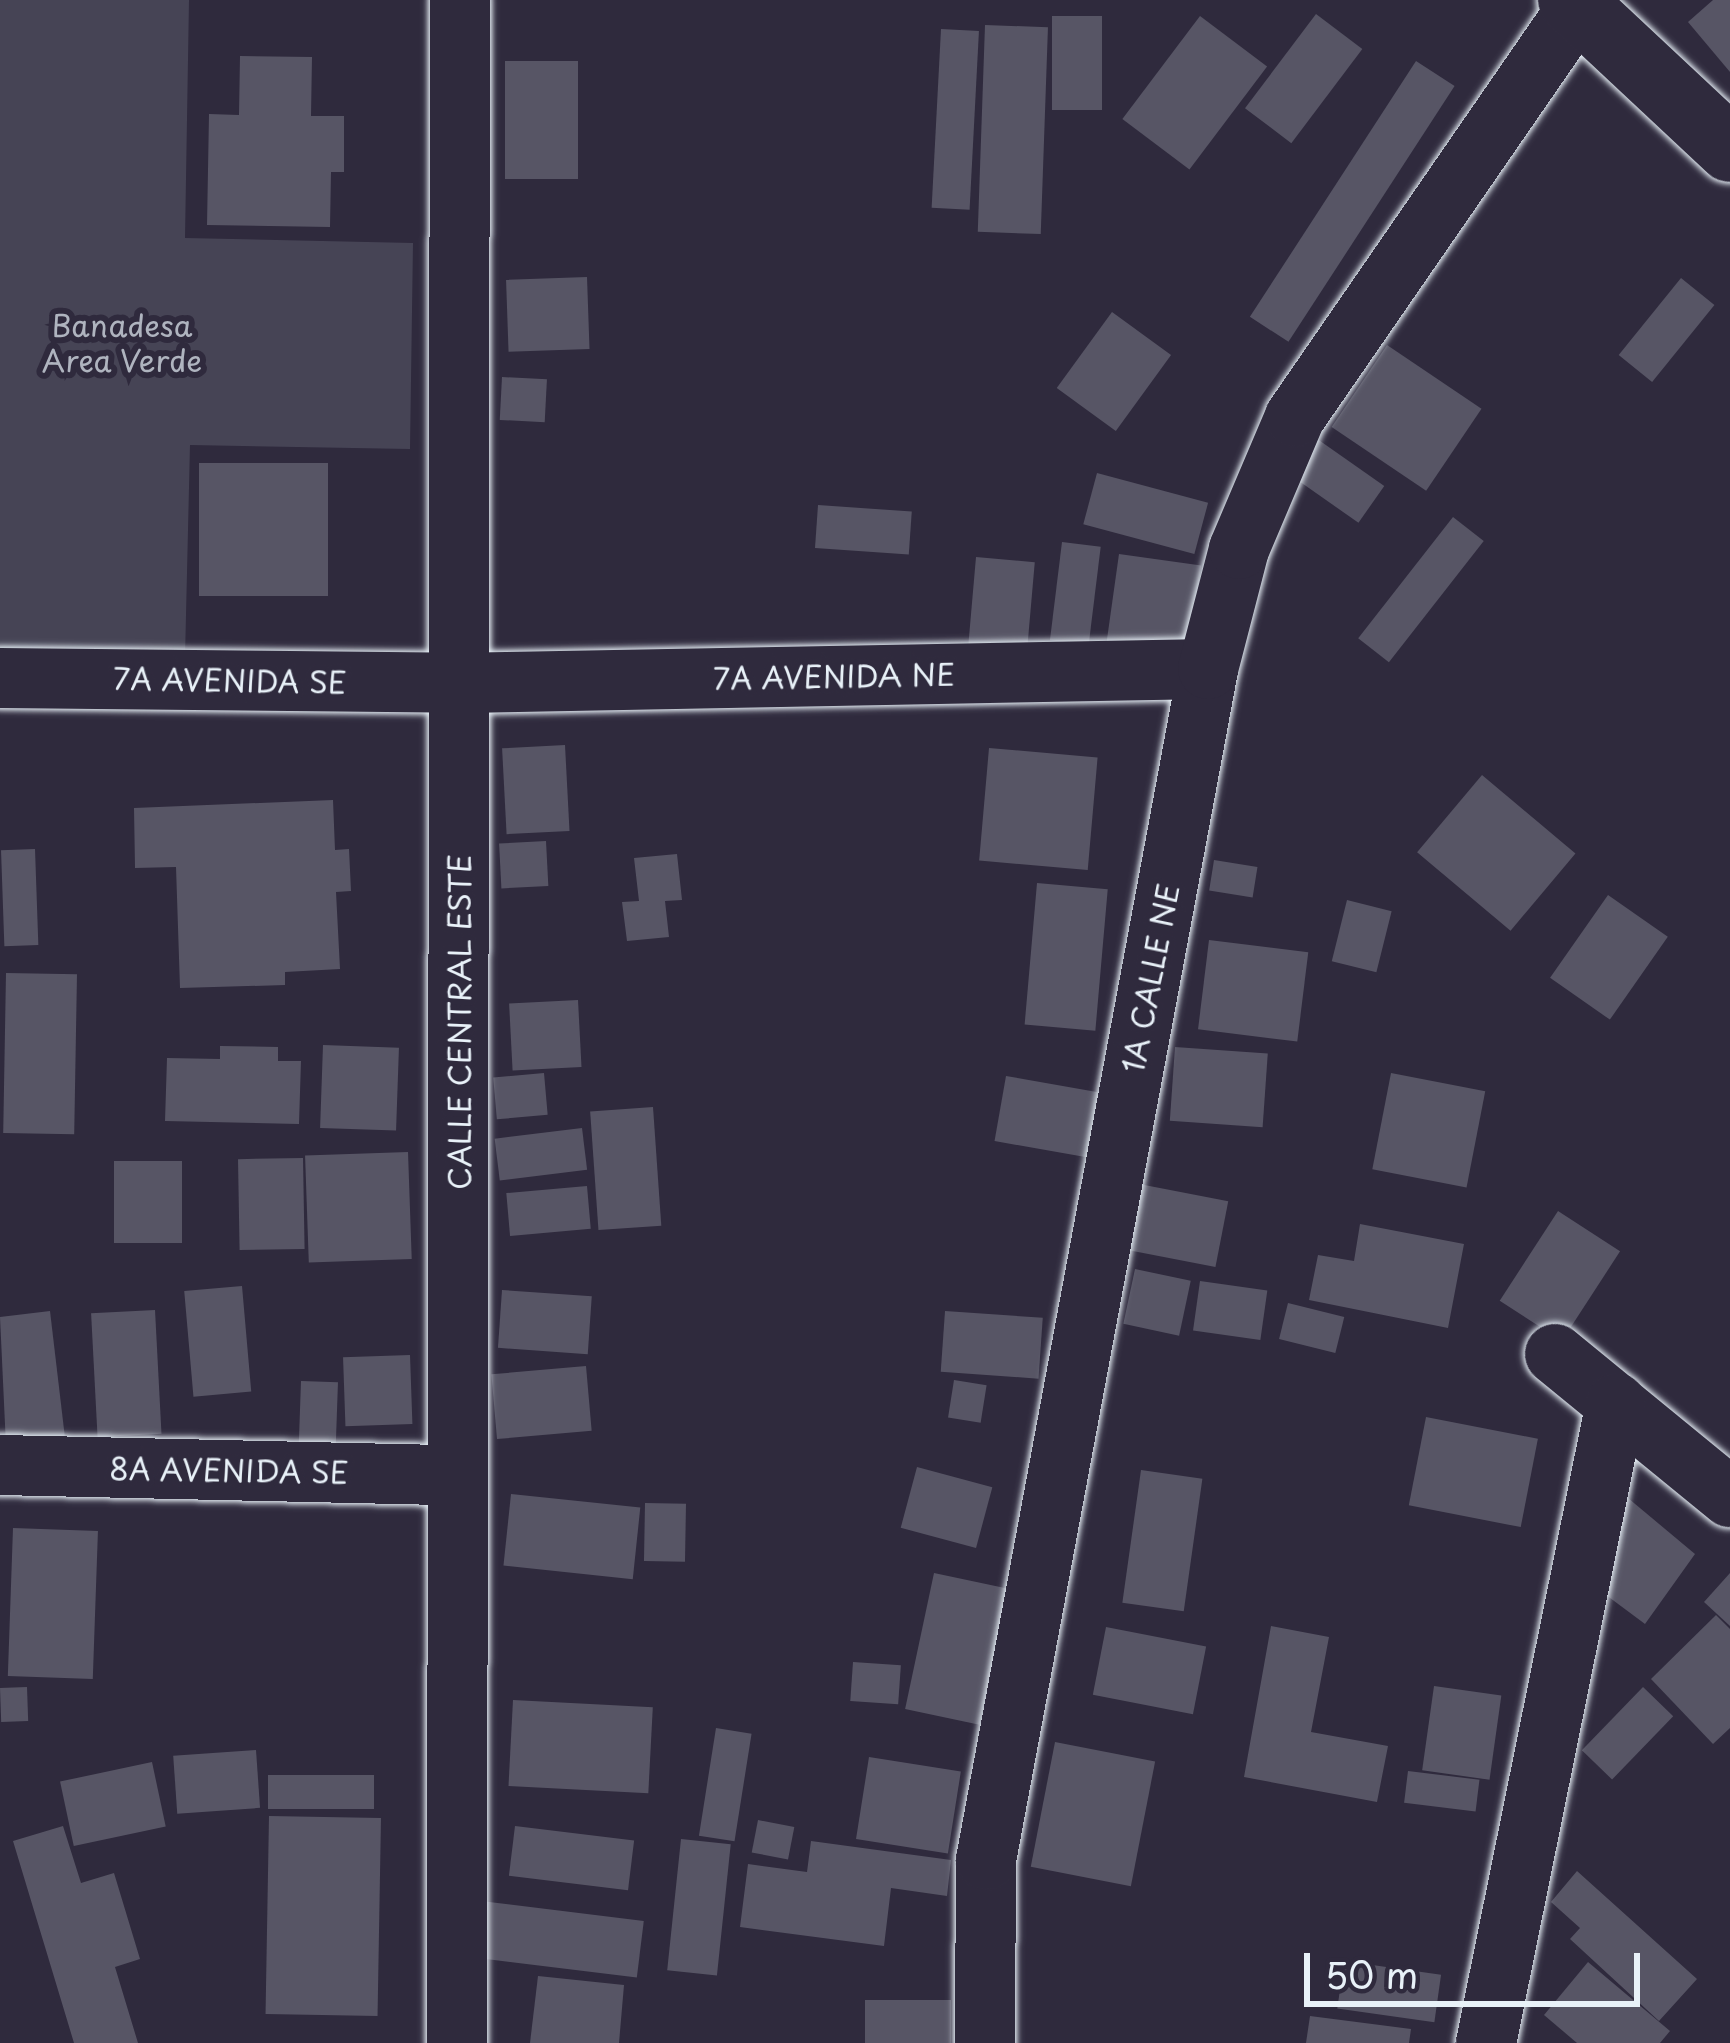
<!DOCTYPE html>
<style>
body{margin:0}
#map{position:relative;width:1730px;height:2043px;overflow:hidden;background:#2f2a3d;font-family:"Playpen Sans",sans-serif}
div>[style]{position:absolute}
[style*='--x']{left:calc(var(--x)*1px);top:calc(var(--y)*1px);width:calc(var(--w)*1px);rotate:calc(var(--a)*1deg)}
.green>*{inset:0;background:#464455}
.building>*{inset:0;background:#575565;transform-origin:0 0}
.roads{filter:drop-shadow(0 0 3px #e8f1f8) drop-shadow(0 0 3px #e8f1f8)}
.minor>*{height:60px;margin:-30px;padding:0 30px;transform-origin:30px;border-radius:30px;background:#2f2a3d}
.major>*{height:66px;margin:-33px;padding:0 33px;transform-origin:33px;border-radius:33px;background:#2f2a3d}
span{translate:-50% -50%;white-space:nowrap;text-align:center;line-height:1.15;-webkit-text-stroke:12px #2f2a3d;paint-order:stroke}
.park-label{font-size:30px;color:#afb4bf}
.street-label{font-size:30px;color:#e8f1f8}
.scale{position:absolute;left:1304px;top:1953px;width:336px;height:54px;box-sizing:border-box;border:6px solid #e8f1f8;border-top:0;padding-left:15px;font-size:36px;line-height:42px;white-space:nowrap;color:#e8f1f8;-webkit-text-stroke:9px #2f2a3d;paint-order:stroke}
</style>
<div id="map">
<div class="green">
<i style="clip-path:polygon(0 0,189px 0,185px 238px,413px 243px,410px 449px,190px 445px,185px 658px,0 655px)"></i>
</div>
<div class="building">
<i style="clip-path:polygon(1713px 0,1730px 0,1730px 72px,1688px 22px)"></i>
<i style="left:1316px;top:14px;width:58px;height:118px;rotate:37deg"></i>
<i style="left:1052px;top:16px;width:50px;height:94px"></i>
<i style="left:1200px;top:16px;width:84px;height:129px;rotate:37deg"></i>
<i style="left:985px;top:25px;width:63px;height:207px;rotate:2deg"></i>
<i style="left:941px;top:29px;width:38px;height:179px;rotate:3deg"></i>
<i style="clip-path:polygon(240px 56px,312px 57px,311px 116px,344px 116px,344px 172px,331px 172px,330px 227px,207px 225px,209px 114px,239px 115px)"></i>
<i style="left:505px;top:61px;width:73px;height:118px"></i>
<i style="left:1416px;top:61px;width:46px;height:305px;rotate:33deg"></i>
<i style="left:587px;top:277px;width:72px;height:81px;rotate:88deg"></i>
<i style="left:1681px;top:278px;width:43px;height:99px;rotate:39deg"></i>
<i style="left:1112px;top:312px;width:73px;height:94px;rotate:36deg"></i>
<i style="left:1387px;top:345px;width:114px;height:99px;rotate:34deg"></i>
<i style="left:502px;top:377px;width:45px;height:43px;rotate:3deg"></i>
<i style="left:1313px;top:436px;width:87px;height:45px;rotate:35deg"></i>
<i style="left:199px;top:463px;width:129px;height:133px"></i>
<i style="left:1097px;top:473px;width:115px;height:53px;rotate:15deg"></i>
<i style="left:818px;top:505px;width:94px;height:43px;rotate:4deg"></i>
<i style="left:1453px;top:517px;width:39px;height:154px;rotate:38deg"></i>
<i style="left:1062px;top:542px;width:39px;height:99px;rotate:7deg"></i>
<i style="left:1119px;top:554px;width:83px;height:95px;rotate:8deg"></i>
<i style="left:976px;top:557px;width:59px;height:95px;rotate:5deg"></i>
<i style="left:565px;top:745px;width:86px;height:63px;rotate:87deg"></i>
<i style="left:989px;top:748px;width:109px;height:113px;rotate:5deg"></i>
<i style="left:1482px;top:775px;width:122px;height:101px;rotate:40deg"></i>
<i style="clip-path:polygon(333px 800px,335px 850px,349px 849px,351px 891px,336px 892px,340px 969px,285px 972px,285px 985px,180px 988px,176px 867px,135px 868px,134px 808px)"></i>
<i style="left:546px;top:841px;width:45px;height:47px;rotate:87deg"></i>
<i style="left:35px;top:849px;width:96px;height:34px;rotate:88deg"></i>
<i style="clip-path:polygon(677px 854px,682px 900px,665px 901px,669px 937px,627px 941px,622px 902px,639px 901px,634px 858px)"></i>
<i style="left:1214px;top:860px;width:44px;height:31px;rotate:9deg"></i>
<i style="left:1037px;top:883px;width:71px;height:142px;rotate:5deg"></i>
<i style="left:1608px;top:895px;width:73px;height:101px;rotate:35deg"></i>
<i style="left:1347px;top:900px;width:46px;height:63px;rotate:14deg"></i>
<i style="left:1209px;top:940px;width:100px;height:90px;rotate:7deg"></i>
<i style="left:6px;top:973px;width:71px;height:160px;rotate:1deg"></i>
<i style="left:578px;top:1000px;width:67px;height:69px;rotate:87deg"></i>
<i style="left:323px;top:1045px;width:76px;height:83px;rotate:2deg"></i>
<i style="clip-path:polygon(220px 1046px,278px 1047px,278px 1061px,301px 1061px,299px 1124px,165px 1121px,167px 1058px,220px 1059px)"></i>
<i style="left:1175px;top:1047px;width:93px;height:74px;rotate:4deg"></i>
<i style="left:544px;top:1073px;width:42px;height:51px;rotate:85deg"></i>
<i style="left:1391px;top:1073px;width:96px;height:98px;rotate:11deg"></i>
<i style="left:1006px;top:1076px;width:95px;height:66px;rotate:10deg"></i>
<i style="left:653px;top:1107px;width:119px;height:63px;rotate:86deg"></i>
<i style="left:582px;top:1128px;width:42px;height:88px;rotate:83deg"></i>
<i style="left:408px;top:1152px;width:107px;height:103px;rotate:88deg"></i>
<i style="left:303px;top:1158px;width:91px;height:65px;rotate:89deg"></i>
<i style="left:114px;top:1161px;width:68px;height:82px"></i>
<i style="left:1134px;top:1183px;width:96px;height:67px;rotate:11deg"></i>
<i style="left:587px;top:1186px;width:43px;height:81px;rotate:85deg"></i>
<i style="left:1558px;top:1211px;width:74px;height:107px;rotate:33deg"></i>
<i style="clip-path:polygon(1360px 1224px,1464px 1244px,1448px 1328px,1309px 1300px,1318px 1255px,1354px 1261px)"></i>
<i style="left:1135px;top:1269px;width:57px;height:56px;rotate:12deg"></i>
<i style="left:1200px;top:1281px;width:68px;height:50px;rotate:8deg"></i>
<i style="left:242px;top:1286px;width:106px;height:58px;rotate:85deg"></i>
<i style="left:502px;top:1290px;width:90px;height:58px;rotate:4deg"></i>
<i style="left:1288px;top:1303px;width:58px;height:37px;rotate:14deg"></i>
<i style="left:155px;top:1310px;width:124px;height:64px;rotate:87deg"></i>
<i style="clip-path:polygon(50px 1311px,65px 1438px,6px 1446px,0 1317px)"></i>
<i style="left:945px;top:1311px;width:98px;height:61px;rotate:4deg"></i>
<i style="left:410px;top:1355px;width:69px;height:67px;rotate:88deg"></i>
<i style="left:586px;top:1366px;width:65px;height:95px;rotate:85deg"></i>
<i style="left:954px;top:1380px;width:33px;height:38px;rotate:9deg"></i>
<i style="left:301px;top:1381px;width:37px;height:72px;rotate:2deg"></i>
<i style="left:1426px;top:1417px;width:114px;height:90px;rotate:11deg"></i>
<i style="left:917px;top:1467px;width:78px;height:63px;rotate:15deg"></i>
<i style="left:1141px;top:1470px;width:62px;height:134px;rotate:8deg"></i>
<i style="clip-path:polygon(1616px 1488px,1695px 1554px,1645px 1624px,1602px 1592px)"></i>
<i style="left:511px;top:1494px;width:130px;height:72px;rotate:6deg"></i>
<i style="left:645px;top:1503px;width:41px;height:58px;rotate:1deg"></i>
<i style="left:13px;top:1528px;width:85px;height:148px;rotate:2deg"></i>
<i style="left:934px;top:1573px;width:76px;height:139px;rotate:12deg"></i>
<i style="clip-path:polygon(1730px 1573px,1730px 1626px,1704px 1602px)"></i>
<i style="clip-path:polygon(1716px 1615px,1730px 1629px,1730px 1728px,1713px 1744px,1651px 1679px)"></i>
<i style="clip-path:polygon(1271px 1626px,1329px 1637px,1311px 1732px,1388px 1746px,1377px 1802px,1244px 1777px)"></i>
<i style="left:1106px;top:1627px;width:102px;height:69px;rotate:11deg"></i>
<i style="left:853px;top:1662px;width:48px;height:39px;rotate:4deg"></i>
<i style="left:1434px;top:1686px;width:68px;height:85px;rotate:8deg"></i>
<i style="left:27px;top:1687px;width:34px;height:27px;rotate:88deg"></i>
<i style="left:1643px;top:1687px;width:42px;height:88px;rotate:44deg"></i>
<i style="left:513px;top:1700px;width:140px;height:86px;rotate:3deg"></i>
<i style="left:716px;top:1728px;width:36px;height:109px;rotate:9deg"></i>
<i style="left:1055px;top:1742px;width:102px;height:127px;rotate:11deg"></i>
<i style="left:256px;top:1750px;width:58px;height:83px;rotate:86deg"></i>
<i style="left:869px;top:1757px;width:93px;height:83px;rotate:9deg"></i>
<i style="left:152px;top:1762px;width:66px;height:94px;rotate:78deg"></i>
<i style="left:1408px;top:1771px;width:72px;height:32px;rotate:7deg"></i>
<i style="left:374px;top:1775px;width:34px;height:106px;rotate:90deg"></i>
<i style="left:269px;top:1816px;width:112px;height:198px;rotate:1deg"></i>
<i style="left:758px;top:1820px;width:37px;height:33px;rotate:11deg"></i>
<i style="clip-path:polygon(63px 1826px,81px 1883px,114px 1873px,140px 1959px,115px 1967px,138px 2043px,74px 2043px,13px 1841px)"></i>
<i style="left:515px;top:1826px;width:120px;height:50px;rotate:7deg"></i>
<i style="left:681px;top:1839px;width:50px;height:132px;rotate:6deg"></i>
<i style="clip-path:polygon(811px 1841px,951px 1860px,947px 1896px,891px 1888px,884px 1946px,740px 1927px,748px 1864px,807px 1872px)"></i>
<i style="clip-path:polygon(1577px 1871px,1697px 1979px,1659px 2021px,1570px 1939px,1580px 1928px,1551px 1902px)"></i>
<i style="left:481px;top:1901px;width:164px;height:57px;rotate:7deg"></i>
<i style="left:1344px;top:1961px;width:98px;height:48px;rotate:8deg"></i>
<i style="clip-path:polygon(1588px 1962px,1670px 2031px,1660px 2043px,1577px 2043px,1544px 2015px)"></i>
<i style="clip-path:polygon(538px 1976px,624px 1985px,619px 2043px,530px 2043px)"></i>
<i style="left:865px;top:2000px;width:86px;height:43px"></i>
<i style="clip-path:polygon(1310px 2016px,1411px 2029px,1409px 2043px,1306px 2043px)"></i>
</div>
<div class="roads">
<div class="minor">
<i style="--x:0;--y:678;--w:459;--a:0.6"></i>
<i style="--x:459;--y:683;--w:749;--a:-1.07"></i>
<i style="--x:1555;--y:1354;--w:226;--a:39.3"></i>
<i style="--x:0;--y:1465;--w:458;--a:1.3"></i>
<i style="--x:457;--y:2043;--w:2043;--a:-89.92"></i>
<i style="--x:985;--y:2043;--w:183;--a:-89.7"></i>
<i style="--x:986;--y:1860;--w:1212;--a:-79.44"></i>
<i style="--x:1208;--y:669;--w:124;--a:-75.5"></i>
<i style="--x:1239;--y:549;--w:143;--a:-67"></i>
<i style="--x:1295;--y:417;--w:498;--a:-55.4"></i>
<i style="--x:1486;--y:2043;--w:653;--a:-78.52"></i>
</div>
<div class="major">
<i style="--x:1571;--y:0;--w:218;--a:43.1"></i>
</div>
</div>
<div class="park-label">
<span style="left:122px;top:342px">Banadesa<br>Area Verde</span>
</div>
<div class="street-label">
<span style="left:834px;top:676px;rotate:-1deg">7A AVENIDA NE</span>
<span style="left:230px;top:680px;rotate:1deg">7A AVENIDA SE</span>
<span style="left:1150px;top:978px;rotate:-79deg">1A CALLE NE</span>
<span style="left:459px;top:1022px;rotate:-90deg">CALLE CENTRAL ESTE</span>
<span style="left:229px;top:1470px;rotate:1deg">8A AVENIDA SE</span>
</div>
<div class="scale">50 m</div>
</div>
